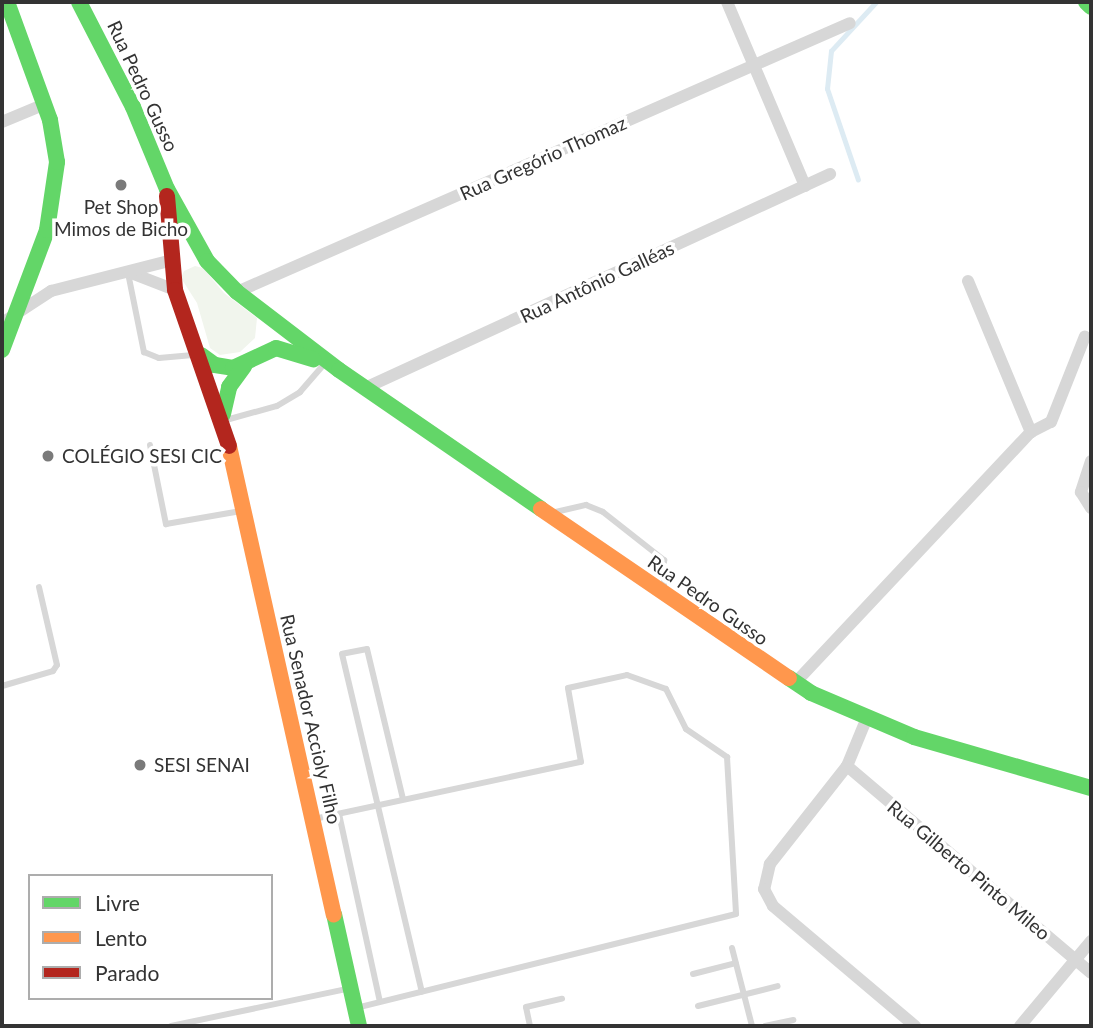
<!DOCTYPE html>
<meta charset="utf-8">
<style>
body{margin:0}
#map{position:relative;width:1093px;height:1028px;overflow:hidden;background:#fff;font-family:Lato,sans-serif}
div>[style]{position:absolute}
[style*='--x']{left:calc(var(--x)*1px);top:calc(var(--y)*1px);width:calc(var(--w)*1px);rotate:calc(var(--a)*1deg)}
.green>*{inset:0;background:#f1f5ed}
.stream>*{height:4.5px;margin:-2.25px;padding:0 2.25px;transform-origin:2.25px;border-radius:2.25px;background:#ddebf3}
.lane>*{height:6px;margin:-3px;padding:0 3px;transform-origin:3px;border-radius:3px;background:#d7d7d7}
.street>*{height:12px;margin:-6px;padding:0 6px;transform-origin:6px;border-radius:6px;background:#d7d7d7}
.fast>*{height:16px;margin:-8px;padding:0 8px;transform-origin:8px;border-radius:8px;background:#63d668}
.slow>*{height:16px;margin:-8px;padding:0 8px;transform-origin:8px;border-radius:8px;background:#ff974d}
.jam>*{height:16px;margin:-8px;padding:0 8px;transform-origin:8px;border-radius:8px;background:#b3261e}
.dots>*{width:19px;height:19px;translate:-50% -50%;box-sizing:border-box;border:4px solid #fff;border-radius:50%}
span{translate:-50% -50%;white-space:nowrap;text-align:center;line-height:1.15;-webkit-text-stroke:7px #fff;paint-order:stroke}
.street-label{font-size:19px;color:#333}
.poi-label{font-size:19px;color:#333}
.left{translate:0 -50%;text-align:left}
.frame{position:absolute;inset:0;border:4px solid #333;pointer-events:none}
.legend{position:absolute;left:28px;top:874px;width:245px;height:126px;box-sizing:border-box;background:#fff;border:2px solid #adadad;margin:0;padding:9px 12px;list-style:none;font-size:21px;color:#333}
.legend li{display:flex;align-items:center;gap:14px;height:35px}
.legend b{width:35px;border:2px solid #adadad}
</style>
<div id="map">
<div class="green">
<i style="clip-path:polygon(195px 266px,203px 268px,224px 293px,257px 318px,255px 338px,240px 352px,220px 355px,210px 348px,197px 303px,181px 278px,184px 271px)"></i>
</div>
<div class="stream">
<i style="--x:858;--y:180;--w:96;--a:-108.8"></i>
<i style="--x:827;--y:89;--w:38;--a:-84"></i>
<i style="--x:831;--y:51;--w:67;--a:-47.4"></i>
</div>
<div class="lane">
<i style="--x:128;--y:273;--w:81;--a:78.6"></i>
<i style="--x:144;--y:352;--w:16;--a:22"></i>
<i style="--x:159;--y:358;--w:37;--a:-5"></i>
<i style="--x:226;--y:420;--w:53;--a:-15.4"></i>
<i style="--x:277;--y:406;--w:27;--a:-31"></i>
<i style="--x:300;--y:392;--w:37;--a:-49"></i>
<i style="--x:150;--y:445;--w:81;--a:78.6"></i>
<i style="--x:166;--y:524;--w:76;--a:-9.8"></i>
<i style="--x:551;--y:513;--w:36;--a:-13"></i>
<i style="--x:586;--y:505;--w:18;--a:22"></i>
<i style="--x:603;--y:512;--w:78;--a:38.2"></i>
<i style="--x:664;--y:560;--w:28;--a:90"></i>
<i style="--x:2;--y:686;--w:53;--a:-16.4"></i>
<i style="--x:53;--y:671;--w:7;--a:-56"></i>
<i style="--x:57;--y:665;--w:80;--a:-103"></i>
<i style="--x:403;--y:799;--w:154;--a:-103.5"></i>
<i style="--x:367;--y:649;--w:25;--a:169"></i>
<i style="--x:342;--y:654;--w:347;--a:76.7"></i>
<i style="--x:339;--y:814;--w:192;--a:77.7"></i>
<i style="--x:314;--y:819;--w:273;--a:-12.1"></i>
<i style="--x:581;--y:762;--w:75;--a:-100"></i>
<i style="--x:568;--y:688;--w:60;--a:-12.4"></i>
<i style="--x:627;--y:675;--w:41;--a:19.7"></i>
<i style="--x:666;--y:689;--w:45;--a:63.4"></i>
<i style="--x:686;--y:729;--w:50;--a:34.3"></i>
<i style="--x:727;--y:757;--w:157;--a:86.7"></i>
<i style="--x:736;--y:914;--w:390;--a:166.1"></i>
<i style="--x:732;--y:948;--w:81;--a:75.6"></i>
<i style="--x:693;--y:974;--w:44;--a:-14.3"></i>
<i style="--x:698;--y:1006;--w:82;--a:-14"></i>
<i style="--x:171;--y:1026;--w:180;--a:-11.9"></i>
<i style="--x:530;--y:1026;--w:19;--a:-102"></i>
<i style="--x:526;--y:1007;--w:37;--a:-13"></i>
<i style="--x:765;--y:1026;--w:29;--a:-12"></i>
</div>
<div class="street">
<i style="--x:727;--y:2;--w:200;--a:67"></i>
<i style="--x:2;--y:122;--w:47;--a:-22.7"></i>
<i style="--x:131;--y:273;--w:47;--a:21.1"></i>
<i style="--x:968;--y:281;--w:164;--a:67.4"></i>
<i style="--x:237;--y:292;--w:669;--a:-23.69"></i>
<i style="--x:2;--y:323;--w:59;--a:-33.1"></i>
<i style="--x:51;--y:291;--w:126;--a:-14.3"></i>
<i style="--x:365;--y:388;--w:512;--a:-24.71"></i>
<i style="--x:1091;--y:461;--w:33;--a:108"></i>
<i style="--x:1081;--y:492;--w:19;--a:58"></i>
<i style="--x:795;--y:683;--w:345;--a:-46.8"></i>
<i style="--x:1031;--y:432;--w:22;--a:-27"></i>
<i style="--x:1051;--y:422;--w:92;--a:-68.4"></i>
<i style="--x:866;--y:720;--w:50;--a:112.4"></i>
<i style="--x:847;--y:766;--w:125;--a:128.2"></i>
<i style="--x:770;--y:864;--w:26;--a:103"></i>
<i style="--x:764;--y:889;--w:19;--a:62"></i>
<i style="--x:773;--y:906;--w:186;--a:40.2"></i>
<i style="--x:847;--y:766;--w:320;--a:40.3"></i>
<i style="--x:1020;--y:1026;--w:111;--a:-50.1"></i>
</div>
<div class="fast">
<i style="--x:79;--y:2;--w:118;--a:62.8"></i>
<i style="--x:133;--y:107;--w:89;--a:67.5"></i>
<i style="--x:167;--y:189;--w:82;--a:60.9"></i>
<i style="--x:207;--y:261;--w:43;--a:45.9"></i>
<i style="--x:237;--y:292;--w:128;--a:37.4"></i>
<i style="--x:339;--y:370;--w:245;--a:34.5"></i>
<i style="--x:1086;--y:2;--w:7;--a:45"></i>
<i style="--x:2;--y:350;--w:128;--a:-69.4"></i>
<i style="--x:47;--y:230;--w:69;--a:-81.6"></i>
<i style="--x:57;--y:162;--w:43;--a:-99.5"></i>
<i style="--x:50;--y:120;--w:126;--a:-110"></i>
<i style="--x:201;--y:355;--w:17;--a:36"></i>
<i style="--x:215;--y:365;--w:18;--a:9"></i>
<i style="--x:233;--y:368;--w:47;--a:-24.9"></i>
<i style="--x:276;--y:348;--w:39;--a:17"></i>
<i style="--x:223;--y:414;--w:28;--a:-77"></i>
<i style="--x:229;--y:387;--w:26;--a:-54"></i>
<i style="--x:789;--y:678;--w:27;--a:34"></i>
<i style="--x:811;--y:693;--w:112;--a:23.1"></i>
<i style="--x:914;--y:737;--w:184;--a:16.1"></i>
<i style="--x:334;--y:914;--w:115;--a:77.4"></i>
</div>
<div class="slow">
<i style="--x:229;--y:446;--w:480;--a:77.4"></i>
<i style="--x:541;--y:509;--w:300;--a:34.3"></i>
</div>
<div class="jam">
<i style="--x:167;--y:196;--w:94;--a:85.1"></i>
<i style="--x:175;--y:290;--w:165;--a:70.9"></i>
</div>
<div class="dots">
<i style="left:121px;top:185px;background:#7a7a7a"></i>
<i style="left:48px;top:456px;background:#7a7a7a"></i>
<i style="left:140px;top:765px;background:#7a7a7a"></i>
</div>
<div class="street-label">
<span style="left:143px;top:86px;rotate:65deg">Rua Pedro Gusso</span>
<span style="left:543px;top:158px;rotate:-24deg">Rua Gregório Thomaz</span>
<span style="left:597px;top:282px;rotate:-25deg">Rua Antônio Galléas</span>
<span style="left:708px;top:600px;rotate:35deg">Rua Pedro Gusso</span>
<span style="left:311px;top:719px;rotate:77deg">Rua Senador Accioly Filho</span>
<span style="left:969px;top:870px;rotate:40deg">Rua Gilberto Pinto Mileo</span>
</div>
<div class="poi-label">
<span style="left:121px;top:218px">Pet Shop<br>Mimos de Bicho</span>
<span class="left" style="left:62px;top:456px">COLÉGIO SESI CIC</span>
<span class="left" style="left:154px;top:765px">SESI SENAI</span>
</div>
<div class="frame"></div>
<ul class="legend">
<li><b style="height:9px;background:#63d668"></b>Livre</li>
<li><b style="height:9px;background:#ff974d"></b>Lento</li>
<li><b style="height:9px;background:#b3261e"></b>Parado</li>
</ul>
</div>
